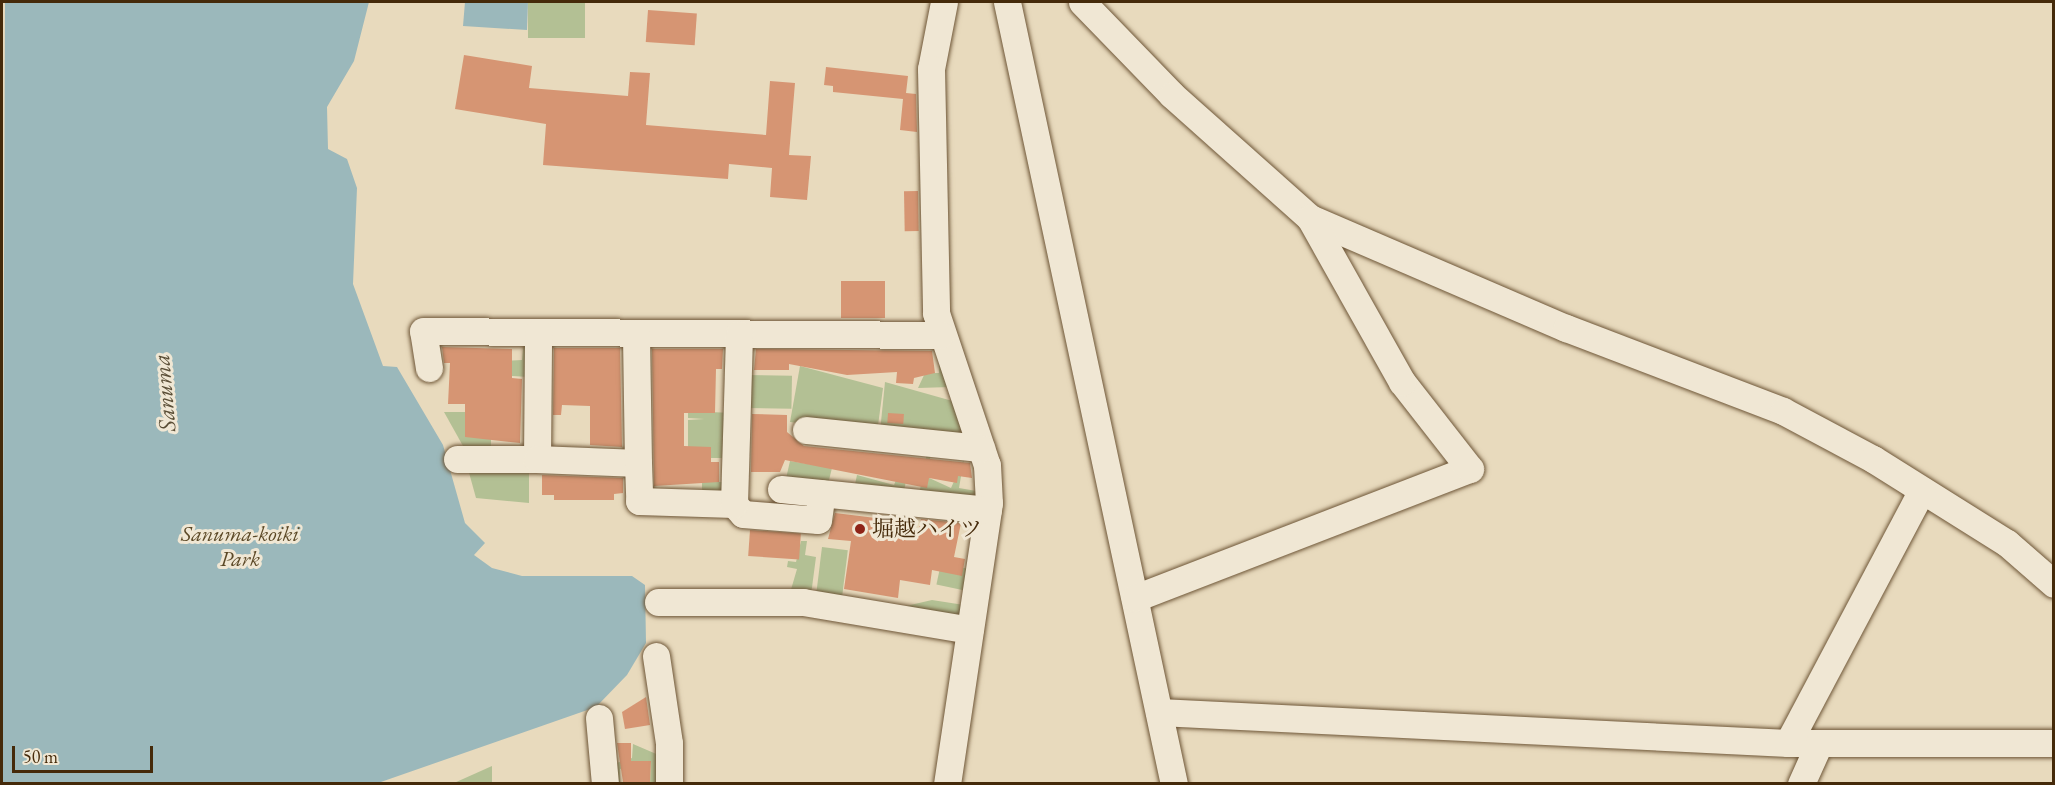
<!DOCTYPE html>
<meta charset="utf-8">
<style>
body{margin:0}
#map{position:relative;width:2055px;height:785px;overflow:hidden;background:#e8dabd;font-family:"EB Garamond","Noto Serif JP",serif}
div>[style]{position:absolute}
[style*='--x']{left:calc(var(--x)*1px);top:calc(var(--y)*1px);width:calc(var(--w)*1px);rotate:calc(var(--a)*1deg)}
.green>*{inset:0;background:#b3c094;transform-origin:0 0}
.water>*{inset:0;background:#9bb8bb}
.building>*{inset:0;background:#d69573;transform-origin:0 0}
.roads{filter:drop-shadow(0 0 2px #6e5637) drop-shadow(0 0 2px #6e5637)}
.minor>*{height:27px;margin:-13.5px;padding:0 13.5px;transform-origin:13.5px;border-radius:13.5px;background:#f0e7d4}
.dots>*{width:16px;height:16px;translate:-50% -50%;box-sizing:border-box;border:3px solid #f0e7d4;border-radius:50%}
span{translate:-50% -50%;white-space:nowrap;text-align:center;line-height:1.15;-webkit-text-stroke:6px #f0e7d4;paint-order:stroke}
.poi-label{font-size:22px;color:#452a0a}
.left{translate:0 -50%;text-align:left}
.park-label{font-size:22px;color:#5b4826;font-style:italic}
.water-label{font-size:24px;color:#5a4e36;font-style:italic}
.frame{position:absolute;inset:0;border:3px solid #452a0a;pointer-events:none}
.scale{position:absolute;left:12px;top:746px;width:141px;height:27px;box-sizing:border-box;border:3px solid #452a0a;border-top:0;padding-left:8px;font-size:18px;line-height:21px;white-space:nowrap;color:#452a0a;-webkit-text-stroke:4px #f0e7d4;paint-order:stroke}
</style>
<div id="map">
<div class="green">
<i style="left:528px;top:2px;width:57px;height:36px"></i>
<i style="clip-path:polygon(524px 340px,529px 377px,483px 374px,484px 362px,522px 360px)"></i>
<i style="clip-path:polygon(939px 363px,950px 387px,918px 388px,925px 373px,939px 373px)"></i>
<i style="clip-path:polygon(800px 366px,883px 388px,877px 433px,790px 422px)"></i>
<i style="left:744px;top:375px;width:48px;height:33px;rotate:1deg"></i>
<i style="clip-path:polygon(885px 382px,956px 402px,968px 437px,880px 432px)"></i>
<i style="clip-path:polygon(688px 411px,732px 413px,732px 458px,688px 458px,688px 420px,704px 419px,688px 418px)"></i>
<i style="clip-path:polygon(444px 412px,465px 412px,491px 437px,491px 454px,463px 446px)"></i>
<i style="clip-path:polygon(927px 452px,931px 453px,927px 477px,951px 488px,964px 459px,959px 488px,982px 492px,974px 502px,919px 495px)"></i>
<i style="clip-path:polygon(790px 461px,832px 468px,827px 488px,785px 483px)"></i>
<i style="clip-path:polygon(468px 469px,529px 469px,529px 503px,476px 498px)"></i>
<i style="clip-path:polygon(857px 475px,894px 485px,896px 480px,906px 481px,904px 491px,854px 489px)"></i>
<i style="clip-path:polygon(702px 482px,731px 482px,730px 495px,702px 498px)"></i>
<i style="clip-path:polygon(801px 541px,807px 541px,805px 555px,816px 557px,811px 595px,790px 593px,797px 569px,787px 567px,788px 561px,796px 562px)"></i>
<i style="left:822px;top:547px;width:26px;height:52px;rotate:7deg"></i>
<i style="left:941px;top:563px;width:30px;height:22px;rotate:12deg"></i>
<i style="clip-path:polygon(932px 600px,964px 605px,962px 618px,906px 606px)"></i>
<i style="clip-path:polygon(633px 744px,668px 759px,667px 783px,650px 783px,651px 762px,620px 769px,620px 783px,607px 783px,607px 766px,632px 758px)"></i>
<i style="clip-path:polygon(492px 766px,492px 783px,454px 783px)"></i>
</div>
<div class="water">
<i style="clip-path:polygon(5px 2px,369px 2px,354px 61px,327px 107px,328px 149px,347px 159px,357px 188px,353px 284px,383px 366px,397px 367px,443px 445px,465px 523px,485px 543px,474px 555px,492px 568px,522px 576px,632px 576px,645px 585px,646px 643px,627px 675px,596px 707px,378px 783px,2px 784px)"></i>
<i style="clip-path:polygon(465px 2px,528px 2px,527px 30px,463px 26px)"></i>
</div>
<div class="building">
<i style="left:648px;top:10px;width:49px;height:32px;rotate:4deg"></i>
<i style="clip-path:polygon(464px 55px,532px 66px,529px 88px,628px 96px,630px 72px,650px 73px,646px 125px,766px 135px,770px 81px,795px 83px,789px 155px,811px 156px,807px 200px,770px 197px,772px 168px,729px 164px,728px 179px,543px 165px,546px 124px,455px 109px)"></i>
<i style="clip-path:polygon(826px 67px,908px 76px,906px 93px,916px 94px,917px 132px,900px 130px,903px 99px,833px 92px,833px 86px,824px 85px)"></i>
<i style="left:918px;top:191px;width:40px;height:14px;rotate:89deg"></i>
<i style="left:841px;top:281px;width:44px;height:37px"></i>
<i style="clip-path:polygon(442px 347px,512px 349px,512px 378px,522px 379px,520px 443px,465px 437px,465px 404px,448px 404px,450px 363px,444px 363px)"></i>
<i style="clip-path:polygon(554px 348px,620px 348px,622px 447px,590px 445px,590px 406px,562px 405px,561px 415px,553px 415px)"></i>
<i style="clip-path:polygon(652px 349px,723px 349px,722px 369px,716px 369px,715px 413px,684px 413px,684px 446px,711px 447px,711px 462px,719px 462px,719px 482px,654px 486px)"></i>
<i style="clip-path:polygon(756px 349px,932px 351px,935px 373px,914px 378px,913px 384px,896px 383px,897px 372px,847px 375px,789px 364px,789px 370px,754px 370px)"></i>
<i style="left:888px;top:413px;width:16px;height:10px;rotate:4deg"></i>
<i style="clip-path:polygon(752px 414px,787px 415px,787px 432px,804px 446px,970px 463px,972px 478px,958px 476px,957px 483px,929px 478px,927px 488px,785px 460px,780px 472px,751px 472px)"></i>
<i style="clip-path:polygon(542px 475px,623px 478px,623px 493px,614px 494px,614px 500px,554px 500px,554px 495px,542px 495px)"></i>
<i style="clip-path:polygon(835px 513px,892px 520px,891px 529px,918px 533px,921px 519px,961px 523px,954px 557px,965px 559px,962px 576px,932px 570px,930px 585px,900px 580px,898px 598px,844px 589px,851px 541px,828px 539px)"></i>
<i style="left:750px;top:530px;width:51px;height:26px;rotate:4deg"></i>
<i style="clip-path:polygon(646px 697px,650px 725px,625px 729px,622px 712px)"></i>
<i style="clip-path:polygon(617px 743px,631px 743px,631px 761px,651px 761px,650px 783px,623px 782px)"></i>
</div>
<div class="roads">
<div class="minor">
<i style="--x:944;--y:2;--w:68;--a:101"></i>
<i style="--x:931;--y:69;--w:244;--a:88.8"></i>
<i style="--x:936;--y:313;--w:160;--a:71.5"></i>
<i style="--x:987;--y:465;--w:38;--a:87"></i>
<i style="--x:989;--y:503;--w:284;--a:98.5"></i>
<i style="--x:1007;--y:2;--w:800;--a:77.95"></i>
<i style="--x:1082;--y:2;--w:129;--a:45.9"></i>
<i style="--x:1172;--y:95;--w:185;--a:41.7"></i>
<i style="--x:1310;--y:218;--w:279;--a:23.3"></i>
<i style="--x:1566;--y:328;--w:232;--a:20.9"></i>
<i style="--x:1783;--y:411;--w:102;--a:28.1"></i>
<i style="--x:1873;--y:459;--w:158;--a:32.1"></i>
<i style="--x:2007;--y:543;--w:62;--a:41.1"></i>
<i style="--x:429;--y:368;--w:37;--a:-99"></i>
<i style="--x:423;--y:331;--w:517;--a:0.44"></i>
<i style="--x:806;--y:430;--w:176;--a:5.9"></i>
<i style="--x:457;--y:459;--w:80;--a:0"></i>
<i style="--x:537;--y:459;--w:127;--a:-89.5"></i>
<i style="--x:537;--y:459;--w:101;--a:2.3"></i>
<i style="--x:638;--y:463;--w:130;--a:-90.9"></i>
<i style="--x:638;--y:463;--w:38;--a:88"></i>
<i style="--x:639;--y:501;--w:95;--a:1.8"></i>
<i style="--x:734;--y:504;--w:13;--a:48"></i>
<i style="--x:743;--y:514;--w:75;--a:4.6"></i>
<i style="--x:818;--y:520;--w:27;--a:-82"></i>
<i style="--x:781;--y:489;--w:208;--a:5.8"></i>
<i style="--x:734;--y:504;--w:170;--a:-88.3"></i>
<i style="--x:1135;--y:598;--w:359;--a:-21.1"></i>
<i style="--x:1470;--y:469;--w:110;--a:-128"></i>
<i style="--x:1402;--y:382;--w:188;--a:-119.3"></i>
<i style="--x:658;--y:602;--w:145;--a:0"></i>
<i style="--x:803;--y:602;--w:169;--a:9.5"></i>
<i style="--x:656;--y:656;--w:88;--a:81.5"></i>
<i style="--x:669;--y:743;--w:41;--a:90"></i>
<i style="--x:1159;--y:712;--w:630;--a:2.82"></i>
<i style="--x:1788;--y:743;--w:266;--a:0"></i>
<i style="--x:599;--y:718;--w:66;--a:84.8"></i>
<i style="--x:1788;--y:743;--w:286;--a:-62.1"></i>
<i style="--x:1801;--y:784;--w:44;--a:-65.8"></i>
</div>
</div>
<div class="dots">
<i style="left:860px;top:529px;background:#8f2418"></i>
</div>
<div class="poi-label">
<span class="left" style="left:872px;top:529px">堀越ハイツ</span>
</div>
<div class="park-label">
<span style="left:240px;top:546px">Sanuma-koiki<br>Park</span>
</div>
<div class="water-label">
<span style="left:164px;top:393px;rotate:-95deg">Sanuma</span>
</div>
<div class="frame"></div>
<div class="scale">50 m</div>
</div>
